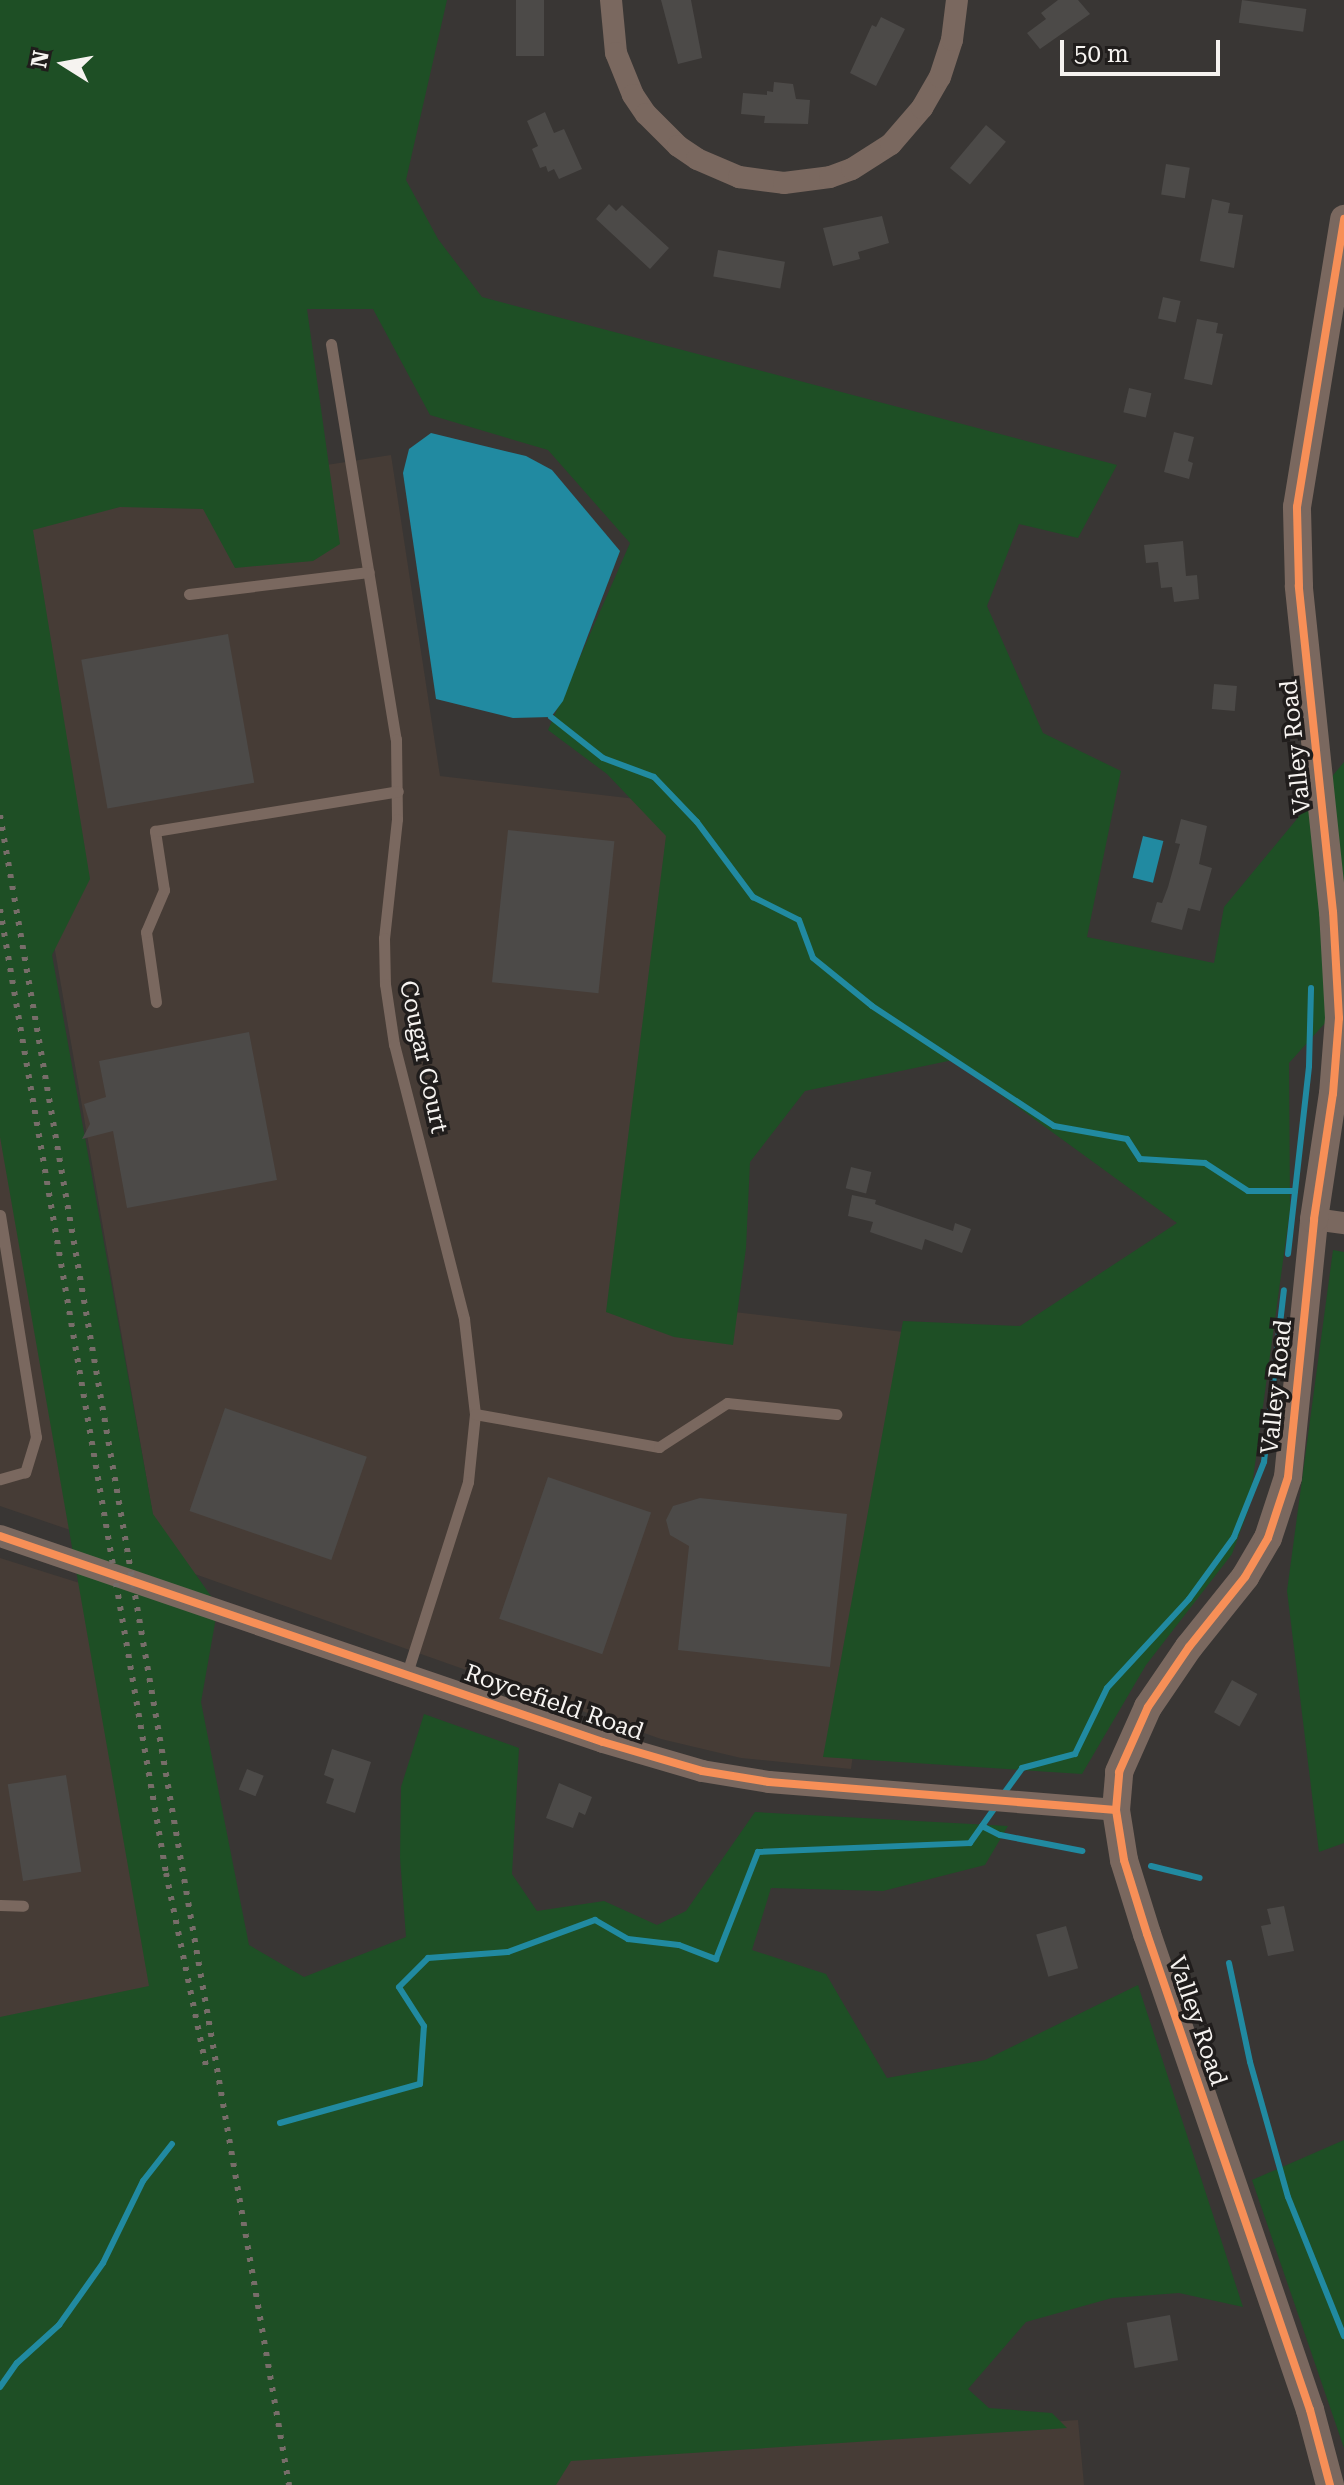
<!DOCTYPE html>
<style>
body{margin:0}
#map{position:relative;width:1344px;height:2485px;overflow:hidden;background:#393634;font-family:"Roboto Serif",serif}
div>[style]{position:absolute}
[style*='--x']{left:calc(var(--x)*1px);top:calc(var(--y)*1px);width:calc(var(--w)*1px);rotate:calc(var(--a)*1deg)}
.built>*{inset:0;background:#463c36}
.green>*{inset:0;background:#1e4f25}
.water>*{inset:0;background:#218aa1;transform-origin:0 0}
.stream>*{height:6px;margin:-3px;padding:0 3px;transform-origin:3px;border-radius:3px;background:#218aa1}
.building>*{inset:0;background:#4c4a48;transform-origin:0 0}
.service>*{height:11px;margin:-5.5px;padding:0 5.5px;transform-origin:5.5px;border-radius:5.5px;background:#7a685f}
.minor>*{height:22px;margin:-11px;padding:0 11px;transform-origin:11px;border-radius:11px;background:#7a685f}
.tertiary>*{height:28px;margin:-14px;padding:0 14px;transform-origin:14px;border-radius:14px;background:#7a685f}
.rail>*{height:6px;margin-top:-3px;transform-origin:0;background:repeating-linear-gradient(90deg,#776d69 0 4px,transparent 0 12px)}
.cycleway>*{height:8px;margin:-4px;padding:0 4px;transform-origin:4px;border-radius:4px;background:#f78f57}
span{translate:-50% -50%;white-space:nowrap;text-align:center;line-height:1.15;-webkit-text-stroke:7px #201d1c;paint-order:stroke}
.street-label{font-size:24px;color:#f6f3f0}
.north{position:absolute;left:24px;top:24px;width:80px;height:80px;-webkit-text-stroke:6px #201d1c;paint-order:stroke;rotate:281deg;font-size:22px;font-weight:700;line-height:32px;text-align:center;color:#f6f3f0}
.north::after{content:'';display:block;margin:auto;width:28px;height:36px;background:#f6f3f0;clip-path:polygon(50% 0,100% 100%,50% 72%,0 100%)}
.scale{position:absolute;left:1060px;top:40px;width:160px;height:36px;box-sizing:border-box;border:4px solid #f6f3f0;border-top:0;padding-left:10px;font-size:24px;line-height:28px;white-space:nowrap;color:#f6f3f0;-webkit-text-stroke:6px #201d1c;paint-order:stroke}
</style>
<div id="map">
<div class="built">
<i style="clip-path:polygon(391px 455px,440px 776px,670px 803px,615px 1298px,912px 1333px,851px 1769px,741px 1758px,661px 1739px,161px 1562px,0 633px,0 516px)"></i>
<i style="clip-path:polygon(0 1109px,73px 1531px,0 1506px)"></i>
<i style="clip-path:polygon(0 1558px,86px 1585px,156px 1994px,0 2056px)"></i>
<i style="clip-path:polygon(1078px 2420px,1084px 2485px,536px 2485px,533px 2457px)"></i>
</div>
<div class="green">
<i style="clip-path:polygon(0 0,447px 0,406px 180px,438px 239px,482px 297px,1117px 465px,1078px 538px,1019px 524px,987px 606px,1043px 733px,1121px 771px,1087px 937px,1214px 963px,1224px 907px,1344px 762px,1344px 1002px,1289px 1063px,1290px 1210px,1249px 1508px,1232px 1554px,1146px 1665px,1082px 1774px,823px 1757px,903px 1321px,1020px 1326px,1177px 1223px,953px 1060px,805px 1091px,750px 1162px,746px 1248px,733px 1345px,674px 1337px,606px 1312px,666px 836px,607px 774px,548px 730px,630px 543px,548px 450px,430px 415px,373px 309px,307px 309px,340px 544px,313px 561px,235px 568px,203px 509px,120px 507px,33px 530px,90px 879px,52px 955px,153px 1514px,218px 1606px,201px 1702px,249px 1945px,304px 1977px,406px 1937px,400px 1858px,401px 1787px,424px 1714px,519px 1748px,512px 1874px,537px 1911px,604px 1901px,657px 1925px,686px 1911px,755px 1812px,1008px 1826px,985px 1865px,883px 1891px,771px 1888px,752px 1950px,826px 1974px,887px 2078px,985px 2060px,1138px 1985px,1243px 2307px,1179px 2293px,1112px 2298px,1026px 2322px,968px 2389px,989px 2408px,1052px 2413px,1067px 2428px,571px 2461px,556px 2485px,0 2485px,0 2017px,149px 1986px,0 1137px)"></i>
<i style="clip-path:polygon(1333px 1250px,1344px 1252px,1344px 1843px,1319px 1852px,1287px 1591px)"></i>
<i style="clip-path:polygon(1344px 2140px,1344px 2448px,1252px 2180px)"></i>
</div>
<div class="water">
<i style="clip-path:polygon(431px 433px,526px 456px,552px 470px,620px 551px,563px 701px,551px 717px,513px 718px,436px 699px,403px 473px,409px 449px)"></i>
<i style="left:1143px;top:836px;width:21px;height:43px;rotate:14deg"></i>
</div>
<div class="stream">
<i style="--x:551;--y:717;--w:66;--a:38.3"></i>
<i style="--x:603;--y:758;--w:54;--a:20.4"></i>
<i style="--x:654;--y:777;--w:62;--a:46.3"></i>
<i style="--x:697;--y:822;--w:94;--a:53.3"></i>
<i style="--x:753;--y:897;--w:51;--a:26.6"></i>
<i style="--x:799;--y:920;--w:40;--a:69.8"></i>
<i style="--x:813;--y:958;--w:76;--a:39.1"></i>
<i style="--x:872;--y:1006;--w:218;--a:33.4"></i>
<i style="--x:1054;--y:1126;--w:74;--a:10.1"></i>
<i style="--x:1127;--y:1139;--w:24;--a:57"></i>
<i style="--x:1140;--y:1159;--w:65;--a:3.5"></i>
<i style="--x:1205;--y:1163;--w:51;--a:33.1"></i>
<i style="--x:1248;--y:1191;--w:47;--a:0"></i>
<i style="--x:1288;--y:1254;--w:189;--a:-83.6"></i>
<i style="--x:1309;--y:1066;--w:78;--a:-88.5"></i>
<i style="--x:1002;--y:1796;--w:34;--a:-54"></i>
<i style="--x:1022;--y:1768;--w:55;--a:-14.8"></i>
<i style="--x:1075;--y:1754;--w:73;--a:-64.1"></i>
<i style="--x:1107;--y:1688;--w:121;--a:-47.3"></i>
<i style="--x:1189;--y:1599;--w:77;--a:-54"></i>
<i style="--x:1234;--y:1537;--w:81;--a:-68.2"></i>
<i style="--x:1264;--y:1462;--w:173;--a:-83.4"></i>
<i style="--x:982;--y:1826;--w:20;--a:27"></i>
<i style="--x:1000;--y:1835;--w:84;--a:11"></i>
<i style="--x:1151;--y:1866;--w:50;--a:13.8"></i>
<i style="--x:1229;--y:1963;--w:101;--a:78"></i>
<i style="--x:1250;--y:2062;--w:140;--a:74.3"></i>
<i style="--x:1288;--y:2197;--w:150;--a:68.1"></i>
<i style="--x:280;--y:2123;--w:145;--a:-15.6"></i>
<i style="--x:420;--y:2084;--w:58;--a:-86.1"></i>
<i style="--x:424;--y:2026;--w:46;--a:-122.7"></i>
<i style="--x:399;--y:1987;--w:41;--a:-45"></i>
<i style="--x:428;--y:1958;--w:80;--a:-4.3"></i>
<i style="--x:508;--y:1952;--w:93;--a:-20.2"></i>
<i style="--x:595;--y:1920;--w:38;--a:30"></i>
<i style="--x:628;--y:1939;--w:51;--a:6.7"></i>
<i style="--x:679;--y:1945;--w:40;--a:21"></i>
<i style="--x:716;--y:1959;--w:115;--a:-68.6"></i>
<i style="--x:758;--y:1852;--w:212;--a:-2.4"></i>
<i style="--x:970;--y:1843;--w:45;--a:-54.9"></i>
<i style="--x:0;--y:2387;--w:29;--a:-55"></i>
<i style="--x:17;--y:2363;--w:57;--a:-42.1"></i>
<i style="--x:59;--y:2325;--w:76;--a:-54.6"></i>
<i style="--x:103;--y:2263;--w:91;--a:-64"></i>
<i style="--x:143;--y:2181;--w:47;--a:-51.9"></i>
</div>
<div class="building">
<i style="left:516px;top:0;width:28px;height:56px"></i>
<i style="clip-path:polygon(661px 0,691px 0,702px 58px,678px 64px)"></i>
<i style="clip-path:polygon(1058px 0,1078px 0,1090px 14px,1040px 49px,1027px 33px,1046px 19px,1041px 13px)"></i>
<i style="left:1242px;top:0;width:65px;height:23px;rotate:8deg"></i>
<i style="clip-path:polygon(881px 17px,905px 29px,876px 86px,850px 73px,872px 25px,876px 27px)"></i>
<i style="clip-path:polygon(774px 82px,793px 84px,796px 99px,810px 100px,808px 124px,764px 123px,765px 116px,741px 114px,743px 93px,767px 95px,767px 91px,773px 92px)"></i>
<i style="clip-path:polygon(545px 112px,554px 133px,564px 129px,582px 169px,559px 179px,554px 169px,548px 172px,546px 166px,540px 168px,532px 149px,538px 146px,527px 121px)"></i>
<i style="left:986px;top:125px;width:26px;height:56px;rotate:40deg"></i>
<i style="left:1166px;top:164px;width:24px;height:31px;rotate:9deg"></i>
<i style="clip-path:polygon(1212px 199px,1230px 203px,1228px 213px,1243px 215px,1234px 268px,1200px 261px)"></i>
<i style="clip-path:polygon(609px 204px,616px 211px,622px 205px,669px 248px,650px 269px,596px 219px)"></i>
<i style="clip-path:polygon(882px 216px,889px 243px,858px 252px,860px 259px,833px 266px,823px 228px)"></i>
<i style="left:718px;top:250px;width:68px;height:27px;rotate:10deg"></i>
<i style="left:1163px;top:297px;width:18px;height:22px;rotate:13deg"></i>
<i style="clip-path:polygon(1197px 319px,1218px 323px,1216px 333px,1223px 334px,1212px 385px,1184px 379px)"></i>
<i style="left:1129px;top:388px;width:23px;height:25px;rotate:13deg"></i>
<i style="clip-path:polygon(1174px 432px,1194px 437px,1188px 461px,1193px 463px,1189px 479px,1164px 472px)"></i>
<i style="clip-path:polygon(1183px 541px,1186px 576px,1197px 575px,1199px 599px,1174px 602px,1172px 587px,1161px 588px,1158px 562px,1146px 563px,1144px 545px)"></i>
<i style="left:228px;top:634px;width:151px;height:149px;rotate:80deg"></i>
<i style="left:1214px;top:684px;width:23px;height:25px;rotate:5deg"></i>
<i style="clip-path:polygon(1181px 819px,1207px 826px,1199px 864px,1212px 868px,1200px 911px,1188px 908px,1182px 930px,1151px 922px,1157px 902px,1162px 903px,1168px 887px,1180px 844px,1175px 843px)"></i>
<i style="left:508px;top:830px;width:107px;height:153px;rotate:6deg"></i>
<i style="clip-path:polygon(249px 1032px,277px 1180px,127px 1208px,113px 1131px,82px 1139px,90px 1124px,84px 1104px,106px 1097px,99px 1061px)"></i>
<i style="left:851px;top:1167px;width:21px;height:22px;rotate:14deg"></i>
<i style="clip-path:polygon(852px 1195px,876px 1200px,875px 1204px,953px 1231px,955px 1223px,971px 1229px,962px 1253px,925px 1239px,922px 1250px,870px 1232px,873px 1222px,848px 1216px)"></i>
<i style="left:225px;top:1408px;width:150px;height:109px;rotate:19deg"></i>
<i style="left:548px;top:1477px;width:109px;height:150px;rotate:19deg"></i>
<i style="clip-path:polygon(700px 1498px,847px 1514px,830px 1667px,678px 1650px,689px 1546px,670px 1535px,666px 1520px,673px 1506px)"></i>
<i style="left:1232px;top:1680px;width:29px;height:37px;rotate:29deg"></i>
<i style="clip-path:polygon(332px 1749px,371px 1762px,355px 1813px,326px 1803px,334px 1779px,324px 1775px)"></i>
<i style="left:247px;top:1769px;width:18px;height:22px;rotate:22deg"></i>
<i style="left:66px;top:1775px;width:98px;height:59px;rotate:81deg"></i>
<i style="clip-path:polygon(559px 1783px,592px 1797px,585px 1815px,579px 1812px,573px 1828px,546px 1818px)"></i>
<i style="clip-path:polygon(1284px 1906px,1294px 1951px,1268px 1956px,1261px 1926px,1271px 1924px,1267px 1909px)"></i>
<i style="left:1066px;top:1926px;width:44px;height:31px;rotate:74deg"></i>
<i style="left:1170px;top:2315px;width:46px;height:44px;rotate:80deg"></i>
</div>
<div class="service">
<i style="--x:331;--y:344;--w:400;--a:80.7"></i>
<i style="--x:396;--y:739;--w:80;--a:89.3"></i>
<i style="--x:397;--y:819;--w:120;--a:96.2"></i>
<i style="--x:384;--y:938;--w:46;--a:88.8"></i>
<i style="--x:385;--y:984;--w:61;--a:81.5"></i>
<i style="--x:394;--y:1044;--w:284;--a:75.7"></i>
<i style="--x:464;--y:1319;--w:96;--a:83.4"></i>
<i style="--x:475;--y:1414;--w:68;--a:95.9"></i>
<i style="--x:468;--y:1482;--w:201;--a:107.7"></i>
<i style="--x:189;--y:594;--w:181;--a:-7"></i>
<i style="--x:156;--y:1002;--w:71;--a:-98.1"></i>
<i style="--x:146;--y:932;--w:46;--a:-66.8"></i>
<i style="--x:164;--y:890;--w:60;--a:-98.7"></i>
<i style="--x:155;--y:831;--w:246;--a:-9.3"></i>
<i style="--x:0;--y:1215;--w:225;--a:80.8"></i>
<i style="--x:36;--y:1437;--w:37;--a:107"></i>
<i style="--x:25;--y:1472;--w:26;--a:164"></i>
<i style="--x:475;--y:1414;--w:187;--a:10.2"></i>
<i style="--x:659;--y:1447;--w:81;--a:-32.9"></i>
<i style="--x:727;--y:1403;--w:110;--a:5.8"></i>
<i style="--x:0;--y:1905;--w:23;--a:2"></i>
</div>
<div class="minor">
<i style="--x:611;--y:0;--w:53;--a:84.6"></i>
<i style="--x:616;--y:53;--w:45;--a:68"></i>
<i style="--x:633;--y:95;--w:23;--a:56"></i>
<i style="--x:646;--y:114;--w:45;--a:45"></i>
<i style="--x:678;--y:146;--w:23;--a:34"></i>
<i style="--x:697;--y:159;--w:46;--a:23.2"></i>
<i style="--x:739;--y:177;--w:45;--a:7.6"></i>
<i style="--x:784;--y:183;--w:46;--a:-7.4"></i>
<i style="--x:830;--y:177;--w:23;--a:-20"></i>
<i style="--x:852;--y:169;--w:46;--a:-32.7"></i>
<i style="--x:891;--y:144;--w:48;--a:-49.3"></i>
<i style="--x:922;--y:108;--w:36;--a:-60"></i>
<i style="--x:940;--y:77;--w:39;--a:-72"></i>
<i style="--x:952;--y:40;--w:40;--a:-82.9"></i>
<i style="--x:1314;--y:1219;--w:30;--a:8"></i>
<i style="--x:0;--y:1536;--w:637;--a:18.86"></i>
<i style="--x:603;--y:1742;--w:103;--a:16.3"></i>
<i style="--x:702;--y:1771;--w:68;--a:9.3"></i>
<i style="--x:769;--y:1782;--w:348;--a:4.6"></i>
</div>
<div class="tertiary">
<i style="--x:1330;--y:2485;--w:78;--a:-104.9"></i>
<i style="--x:1310;--y:2410;--w:503;--a:-108.9"></i>
<i style="--x:1147;--y:1934;--w:77;--a:-107.3"></i>
<i style="--x:1124;--y:1860;--w:51;--a:-99.1"></i>
<i style="--x:1116;--y:1810;--w:38;--a:-85"></i>
<i style="--x:1119;--y:1772;--w:71;--a:-66"></i>
<i style="--x:1148;--y:1707;--w:73;--a:-55.7"></i>
<i style="--x:1189;--y:1647;--w:90;--a:-51.3"></i>
<i style="--x:1245;--y:1577;--w:45;--a:-59.5"></i>
<i style="--x:1268;--y:1538;--w:64;--a:-71.8"></i>
<i style="--x:1288;--y:1477;--w:259;--a:-84.2"></i>
<i style="--x:1314;--y:1219;--w:126;--a:-81.4"></i>
<i style="--x:1333;--y:1094;--w:76;--a:-85.5"></i>
<i style="--x:1339;--y:1018;--w:106;--a:-93.2"></i>
<i style="--x:1333;--y:912;--w:328;--a:-96"></i>
<i style="--x:1299;--y:586;--w:79;--a:-91.5"></i>
<i style="--x:1297;--y:507;--w:292;--a:-80.7"></i>
</div>
<div class="rail">
<i style="--x:0;--y:815;--w:1695;--a:80.18"></i>
<i style="--x:0;--y:909;--w:978;--a:80.23"></i>
<i style="--x:166;--y:1873;--w:198;--a:78.3"></i>
</div>
<div class="cycleway">
<i style="--x:0;--y:1536;--w:637;--a:18.86"></i>
<i style="--x:603;--y:1742;--w:103;--a:16.3"></i>
<i style="--x:702;--y:1771;--w:68;--a:9.3"></i>
<i style="--x:769;--y:1782;--w:348;--a:4.6"></i>
<i style="--x:1330;--y:2485;--w:78;--a:-104.9"></i>
<i style="--x:1310;--y:2410;--w:503;--a:-108.9"></i>
<i style="--x:1147;--y:1934;--w:77;--a:-107.3"></i>
<i style="--x:1124;--y:1860;--w:51;--a:-99.1"></i>
<i style="--x:1116;--y:1810;--w:38;--a:-85"></i>
<i style="--x:1119;--y:1772;--w:71;--a:-66"></i>
<i style="--x:1148;--y:1707;--w:73;--a:-55.7"></i>
<i style="--x:1189;--y:1647;--w:90;--a:-51.3"></i>
<i style="--x:1245;--y:1577;--w:45;--a:-59.5"></i>
<i style="--x:1268;--y:1538;--w:64;--a:-71.8"></i>
<i style="--x:1288;--y:1477;--w:259;--a:-84.2"></i>
<i style="--x:1314;--y:1219;--w:126;--a:-81.4"></i>
<i style="--x:1333;--y:1094;--w:76;--a:-85.5"></i>
<i style="--x:1339;--y:1018;--w:106;--a:-93.2"></i>
<i style="--x:1333;--y:912;--w:328;--a:-96"></i>
<i style="--x:1299;--y:586;--w:79;--a:-91.5"></i>
<i style="--x:1297;--y:507;--w:292;--a:-80.7"></i>
</div>
<div class="street-label">
<span style="left:1296px;top:747px;rotate:-96deg">Valley Road</span>
<span style="left:423px;top:1057px;rotate:78deg">Cougar Court</span>
<span style="left:1277px;top:1387px;rotate:-84deg">Valley Road</span>
<span style="left:554px;top:1703px;rotate:19deg">Roycefield Road</span>
<span style="left:1197px;top:2021px;rotate:71deg">Valley Road</span>
</div>
<div class="north">N</div>
<div class="scale">50 m</div>
</div>
